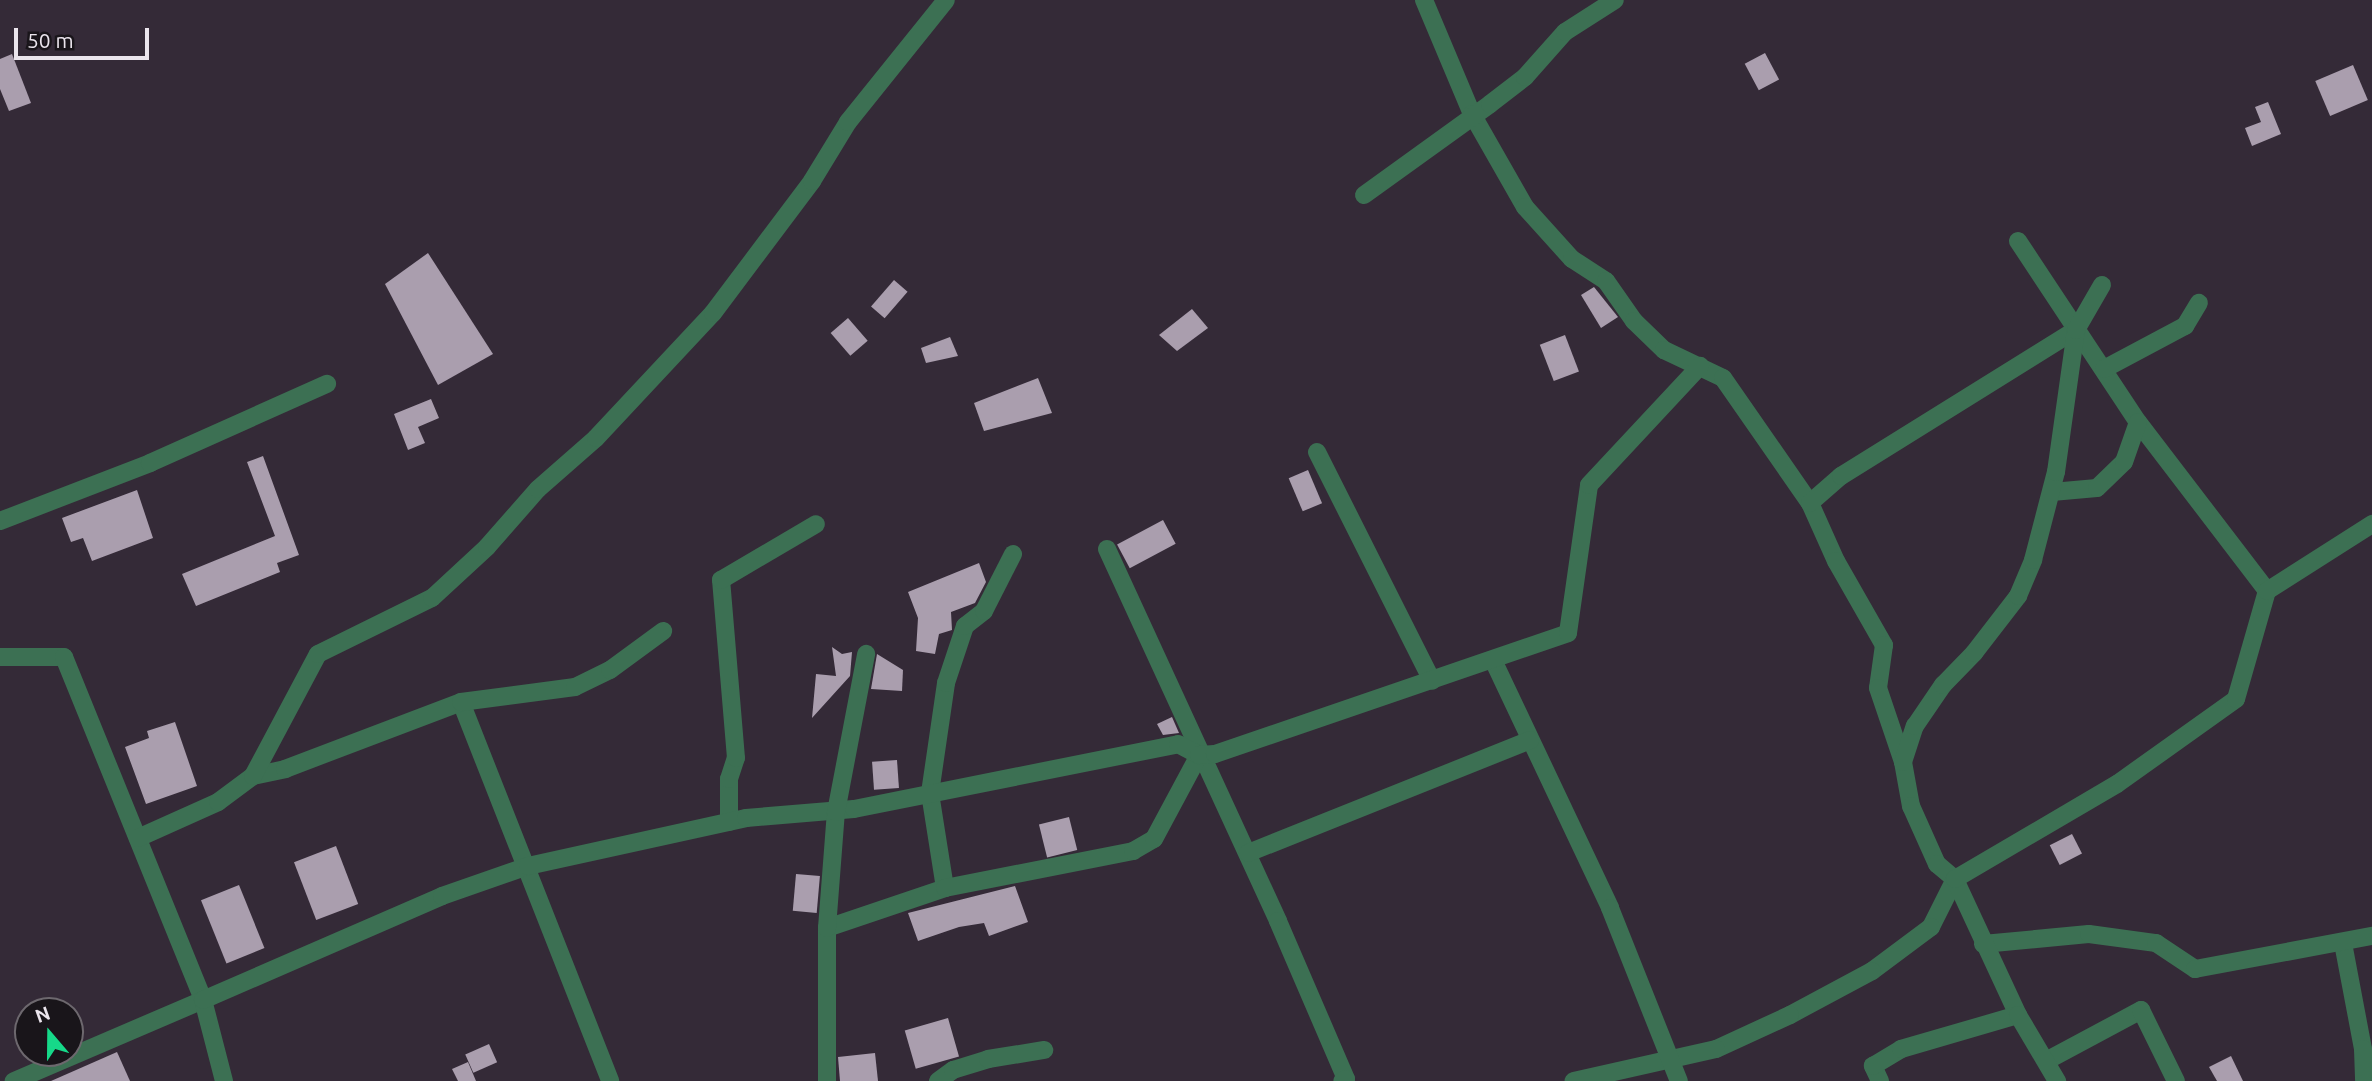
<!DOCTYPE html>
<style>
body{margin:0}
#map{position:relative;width:2372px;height:1081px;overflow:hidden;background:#342a37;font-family:Ubuntu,sans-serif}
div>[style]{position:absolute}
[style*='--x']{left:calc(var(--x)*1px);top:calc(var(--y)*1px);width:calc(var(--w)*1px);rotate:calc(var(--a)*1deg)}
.building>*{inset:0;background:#aa9eae;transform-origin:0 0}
.street>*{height:18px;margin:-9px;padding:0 9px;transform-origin:9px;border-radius:9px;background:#3c7053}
span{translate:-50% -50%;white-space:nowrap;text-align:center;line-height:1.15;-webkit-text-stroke:7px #19151a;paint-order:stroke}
.north{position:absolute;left:14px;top:997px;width:70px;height:70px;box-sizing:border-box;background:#19151a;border:2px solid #6d686e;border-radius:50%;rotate:340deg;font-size:19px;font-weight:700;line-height:28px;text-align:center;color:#ebe5ed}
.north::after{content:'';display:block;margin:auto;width:24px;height:32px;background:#16d989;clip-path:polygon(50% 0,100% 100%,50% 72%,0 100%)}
.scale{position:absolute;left:14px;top:28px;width:135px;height:32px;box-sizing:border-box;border:4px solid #ebe5ed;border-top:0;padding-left:9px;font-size:21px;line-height:24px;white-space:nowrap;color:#ebe5ed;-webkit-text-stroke:5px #19151a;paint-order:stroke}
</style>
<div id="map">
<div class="building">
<i style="left:1765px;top:53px;width:30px;height:23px;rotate:62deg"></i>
<i style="clip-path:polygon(12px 54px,31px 103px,9px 111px,0 89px,0 59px)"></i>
<i style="left:2353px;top:65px;width:38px;height:41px;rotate:67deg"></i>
<i style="clip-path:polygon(2268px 102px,2281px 134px,2252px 146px,2245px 128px,2261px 122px,2255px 107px)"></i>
<i style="clip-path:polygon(428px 253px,493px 354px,438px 385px,385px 284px)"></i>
<i style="left:894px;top:280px;width:18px;height:35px;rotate:41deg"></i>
<i style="clip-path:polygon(1594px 287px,1618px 317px,1601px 328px,1581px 295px)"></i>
<i style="clip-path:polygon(1192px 309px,1208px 328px,1177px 351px,1159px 335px)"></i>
<i style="left:848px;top:318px;width:30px;height:23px;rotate:49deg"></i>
<i style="left:1565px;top:335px;width:39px;height:27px;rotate:69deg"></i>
<i style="clip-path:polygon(950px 337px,958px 356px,926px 363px,921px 348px)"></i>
<i style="clip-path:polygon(1038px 378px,1052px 413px,984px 431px,974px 403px)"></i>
<i style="clip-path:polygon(431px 399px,439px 418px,418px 427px,425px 443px,408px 450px,394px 414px)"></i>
<i style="clip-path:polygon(263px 456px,299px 555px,277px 563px,280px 572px,196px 606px,182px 574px,275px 536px,247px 462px)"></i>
<i style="left:1308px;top:470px;width:36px;height:21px;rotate:67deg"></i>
<i style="clip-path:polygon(137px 490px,153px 538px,92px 561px,83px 538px,71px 542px,62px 518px)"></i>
<i style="left:1163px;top:520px;width:27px;height:52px;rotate:62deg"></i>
<i style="clip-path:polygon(979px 563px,986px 582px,975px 603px,951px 612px,952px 630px,939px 634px,935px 654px,916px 651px,918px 618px,908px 592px)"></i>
<i style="clip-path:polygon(832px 647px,842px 654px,852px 652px,850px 676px,812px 718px,816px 674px,836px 676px)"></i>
<i style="clip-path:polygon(877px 654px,903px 670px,902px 691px,871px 689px)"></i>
<i style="clip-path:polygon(1172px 717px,1179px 733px,1163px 735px,1157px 724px)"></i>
<i style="clip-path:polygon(175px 722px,197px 786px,146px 804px,125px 747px,149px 738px,147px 731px)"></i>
<i style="left:897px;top:760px;width:28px;height:25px;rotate:86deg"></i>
<i style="left:1069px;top:817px;width:34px;height:31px;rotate:76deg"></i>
<i style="left:2072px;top:834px;width:22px;height:25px;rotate:63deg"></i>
<i style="left:336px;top:846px;width:62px;height:45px;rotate:69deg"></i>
<i style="left:796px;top:874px;width:24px;height:37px;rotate:5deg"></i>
<i style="left:239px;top:885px;width:68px;height:41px;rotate:68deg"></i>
<i style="clip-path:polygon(1015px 886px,1028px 922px,989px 936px,984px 923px,959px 927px,918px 941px,908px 913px)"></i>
<i style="left:948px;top:1018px;width:40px;height:45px;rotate:74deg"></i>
<i style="left:489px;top:1044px;width:20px;height:26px;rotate:66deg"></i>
<i style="clip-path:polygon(117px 1052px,130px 1081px,51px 1081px)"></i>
<i style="clip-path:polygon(875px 1053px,878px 1081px,840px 1081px,838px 1057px)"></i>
<i style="clip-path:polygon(2231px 1056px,2243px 1081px,2217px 1081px,2209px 1067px)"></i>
<i style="clip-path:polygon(468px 1062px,476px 1081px,458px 1081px,452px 1069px)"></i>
</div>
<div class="street">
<i style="--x:1424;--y:0;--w:124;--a:67.2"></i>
<i style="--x:1472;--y:114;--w:107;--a:60.3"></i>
<i style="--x:1525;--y:207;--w:70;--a:47.9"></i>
<i style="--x:1572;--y:259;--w:40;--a:32.9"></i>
<i style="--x:1606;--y:281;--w:49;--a:55"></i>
<i style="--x:1634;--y:321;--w:42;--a:44"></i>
<i style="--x:1664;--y:350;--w:65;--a:25.4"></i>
<i style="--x:1723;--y:378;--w:152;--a:55.2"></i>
<i style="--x:1810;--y:503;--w:64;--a:65.9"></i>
<i style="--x:1836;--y:561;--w:97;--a:60.3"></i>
<i style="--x:1884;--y:645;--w:43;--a:97.9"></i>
<i style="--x:1878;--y:688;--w:78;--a:71.3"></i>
<i style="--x:1903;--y:762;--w:45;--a:79.7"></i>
<i style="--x:1911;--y:806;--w:64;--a:65.9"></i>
<i style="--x:1937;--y:864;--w:23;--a:40"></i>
<i style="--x:1955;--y:879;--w:54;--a:116.6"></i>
<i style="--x:1931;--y:927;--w:74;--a:143.3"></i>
<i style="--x:1872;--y:971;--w:93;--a:151.8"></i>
<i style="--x:1790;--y:1015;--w:81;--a:155.3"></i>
<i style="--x:1716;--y:1049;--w:146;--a:167.3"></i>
<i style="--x:1364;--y:195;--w:155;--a:-35.8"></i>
<i style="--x:1490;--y:104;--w:44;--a:-37.6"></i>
<i style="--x:1525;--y:77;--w:60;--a:-48.4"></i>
<i style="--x:1565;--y:32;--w:59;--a:-32.6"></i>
<i style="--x:2018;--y:241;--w:217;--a:56.5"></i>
<i style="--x:2138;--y:422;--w:213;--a:52.6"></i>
<i style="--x:2104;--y:369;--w:92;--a:-28"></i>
<i style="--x:2185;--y:326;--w:27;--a:-59"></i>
<i style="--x:1317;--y:452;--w:256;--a:63.3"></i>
<i style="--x:2052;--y:492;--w:45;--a:-5.1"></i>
<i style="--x:2097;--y:488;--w:37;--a:-44"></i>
<i style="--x:2124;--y:462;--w:42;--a:-70.7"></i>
<i style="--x:1810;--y:503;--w:41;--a:-41.1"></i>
<i style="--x:1841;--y:476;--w:277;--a:-31.9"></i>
<i style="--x:0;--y:521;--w:161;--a:-21.1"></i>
<i style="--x:150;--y:463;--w:194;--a:-24.1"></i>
<i style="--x:1107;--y:549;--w:409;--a:65.3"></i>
<i style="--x:1278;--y:921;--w:172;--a:66.7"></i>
<i style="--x:1346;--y:1079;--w:4;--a:153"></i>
<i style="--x:0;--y:657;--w:64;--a:0"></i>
<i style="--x:64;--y:657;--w:370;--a:67.9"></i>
<i style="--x:203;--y:1000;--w:206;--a:156.8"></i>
<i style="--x:1493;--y:660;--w:274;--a:64.7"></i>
<i style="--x:1610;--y:908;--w:186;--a:68.3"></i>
<i style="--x:461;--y:702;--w:407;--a:68.5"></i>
<i style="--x:1903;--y:762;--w:38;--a:-72"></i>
<i style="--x:1915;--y:726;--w:50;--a:-55.7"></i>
<i style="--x:1943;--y:685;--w:45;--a:-45.9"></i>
<i style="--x:1974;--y:653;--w:72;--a:-52.3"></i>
<i style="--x:2018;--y:596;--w:39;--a:-67"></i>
<i style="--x:2033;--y:560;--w:91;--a:-75.4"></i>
<i style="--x:2056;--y:472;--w:143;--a:-82"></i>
<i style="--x:2076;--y:330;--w:52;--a:-60"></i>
<i style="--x:253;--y:776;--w:33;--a:-12"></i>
<i style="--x:285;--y:769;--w:188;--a:-20.8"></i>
<i style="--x:461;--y:702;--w:115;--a:-7.5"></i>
<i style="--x:575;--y:687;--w:39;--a:-26"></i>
<i style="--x:610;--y:670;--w:66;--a:-36.3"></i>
<i style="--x:729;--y:822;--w:43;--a:-90"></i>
<i style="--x:729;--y:779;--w:22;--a:-72"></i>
<i style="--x:736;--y:758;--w:179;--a:-94.8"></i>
<i style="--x:721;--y:580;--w:110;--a:-30.5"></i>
<i style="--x:138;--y:838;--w:88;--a:-24.2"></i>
<i style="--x:218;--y:802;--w:44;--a:-36.6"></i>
<i style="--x:253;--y:776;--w:138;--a:-62"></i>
<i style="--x:318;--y:654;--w:127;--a:-26.2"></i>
<i style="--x:432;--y:598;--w:75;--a:-42.8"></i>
<i style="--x:487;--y:547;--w:77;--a:-48.7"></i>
<i style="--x:538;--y:489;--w:77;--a:-41.3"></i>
<i style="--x:596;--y:438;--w:171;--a:-46.9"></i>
<i style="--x:713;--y:313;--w:165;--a:-53.1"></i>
<i style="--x:812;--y:181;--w:69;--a:-58.6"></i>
<i style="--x:848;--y:122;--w:156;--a:-51.2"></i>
<i style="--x:1248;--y:853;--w:304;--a:-21.8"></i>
<i style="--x:945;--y:888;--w:96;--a:-99"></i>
<i style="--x:930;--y:793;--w:111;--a:-81.7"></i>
<i style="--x:946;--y:683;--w:60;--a:-71.6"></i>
<i style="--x:965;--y:626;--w:24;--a:-38"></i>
<i style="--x:984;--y:611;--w:64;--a:-63"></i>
<i style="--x:827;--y:928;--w:125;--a:-18.7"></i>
<i style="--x:945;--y:888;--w:192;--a:-11.1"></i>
<i style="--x:1133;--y:851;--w:24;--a:-30"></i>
<i style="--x:1154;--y:839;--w:95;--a:-61.8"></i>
<i style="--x:2343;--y:943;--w:108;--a:79.3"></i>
<i style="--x:2363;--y:1049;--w:32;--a:88"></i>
<i style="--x:1983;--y:944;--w:106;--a:-5.4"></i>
<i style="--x:2089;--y:934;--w:68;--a:7.7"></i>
<i style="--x:2156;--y:943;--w:47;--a:33.7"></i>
<i style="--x:2195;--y:969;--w:180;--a:-10.6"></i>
<i style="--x:2018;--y:1015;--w:150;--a:-114.9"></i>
<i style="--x:1955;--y:879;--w:188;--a:-30.4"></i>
<i style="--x:2117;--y:784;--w:146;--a:-35.5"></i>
<i style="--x:2236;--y:699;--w:112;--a:-74"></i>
<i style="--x:2267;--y:591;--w:125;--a:-32.5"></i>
<i style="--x:2046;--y:1061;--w:108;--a:-28.2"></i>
<i style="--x:2141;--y:1010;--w:79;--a:63.8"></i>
<i style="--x:224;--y:1081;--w:84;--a:-104.5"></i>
<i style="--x:203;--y:1000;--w:261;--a:-23.5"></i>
<i style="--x:442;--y:896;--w:91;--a:-19.2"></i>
<i style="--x:528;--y:866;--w:223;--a:-12.4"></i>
<i style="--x:746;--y:818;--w:108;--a:-4.8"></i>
<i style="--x:854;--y:809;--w:330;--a:-11.3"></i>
<i style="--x:1178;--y:744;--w:24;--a:28"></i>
<i style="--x:1199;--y:755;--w:16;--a:-4"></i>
<i style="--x:1215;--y:754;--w:373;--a:-18.9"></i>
<i style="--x:1568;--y:633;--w:149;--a:-81.9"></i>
<i style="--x:1589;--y:485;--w:163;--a:-47"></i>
<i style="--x:827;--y:1081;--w:153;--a:-90"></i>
<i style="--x:827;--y:928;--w:116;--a:-85.6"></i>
<i style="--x:836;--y:812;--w:161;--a:-79.2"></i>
<i style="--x:938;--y:1081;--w:19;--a:-36"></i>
<i style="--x:953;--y:1070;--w:37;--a:-17"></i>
<i style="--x:988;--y:1059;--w:57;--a:-9.1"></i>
<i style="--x:1880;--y:1081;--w:17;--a:-115"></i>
<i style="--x:1873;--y:1066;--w:33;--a:-31"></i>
<i style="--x:1901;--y:1049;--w:122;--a:-16.2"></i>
<i style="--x:2018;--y:1015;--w:77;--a:59.4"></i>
</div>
<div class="north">N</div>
<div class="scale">50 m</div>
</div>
